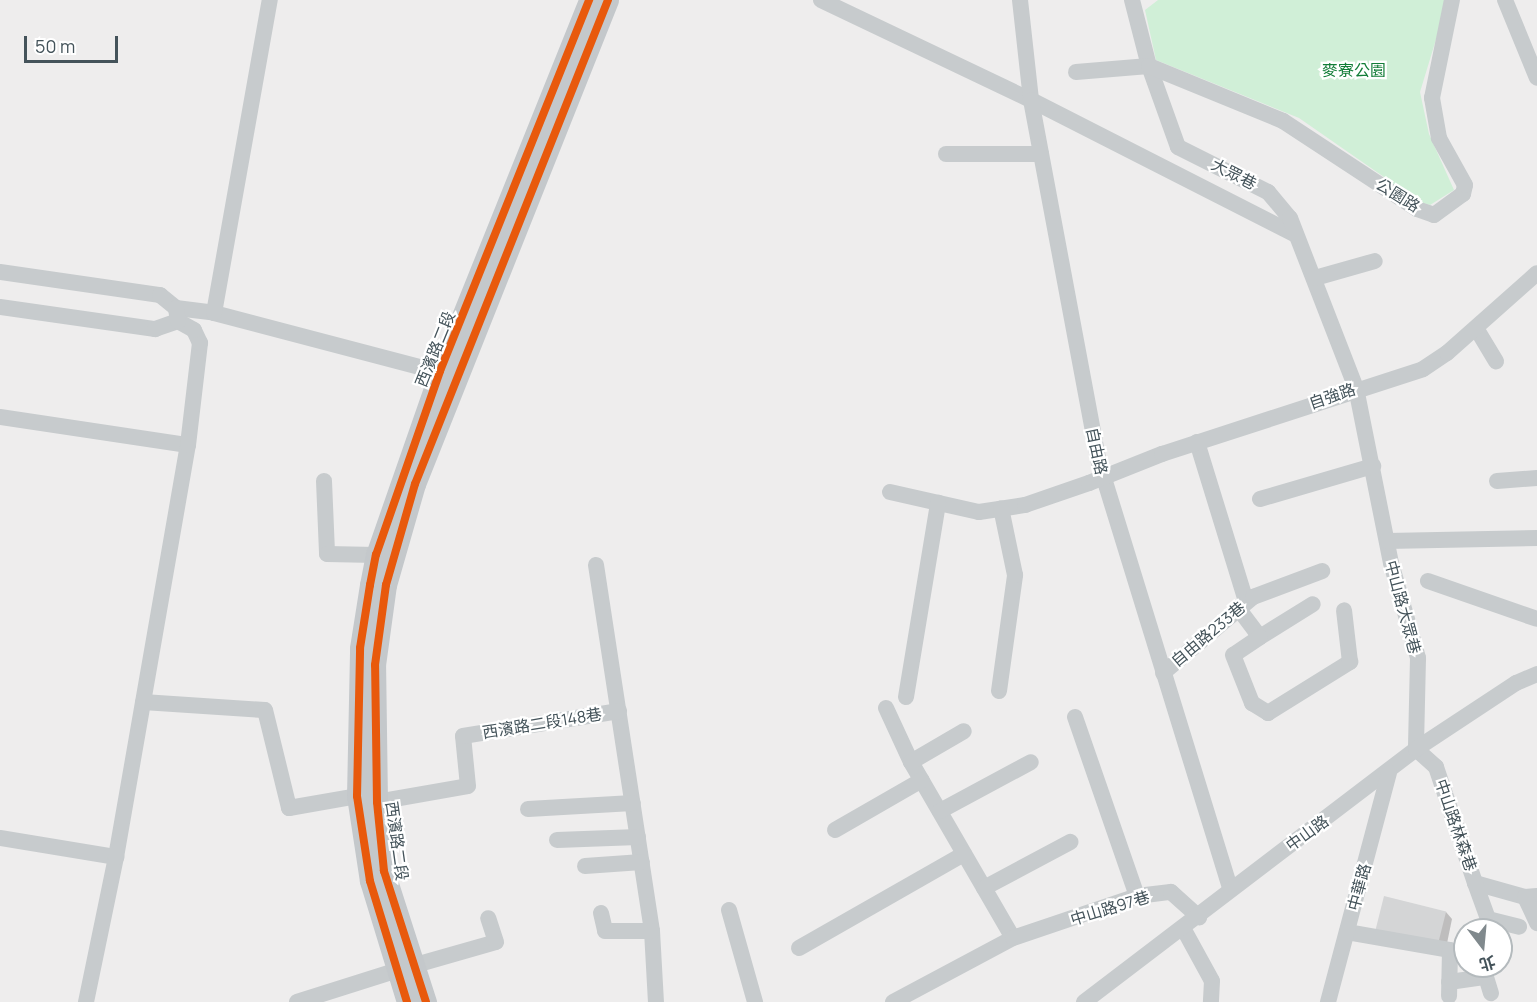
<!DOCTYPE html>
<meta charset="utf-8">
<style>
body{margin:0}
#map{position:relative;width:1537px;height:1002px;overflow:hidden;background:#eeeded;font-family:Manrope,"Noto Sans TC",sans-serif}
div>[style]{position:absolute}
[style*='--x']{left:calc(var(--x)*1px);top:calc(var(--y)*1px);width:calc(var(--w)*1px);rotate:calc(var(--a)*1deg)}
.green>*{inset:0;background:#d0efd7}
.shadow>*{inset:0;background:#0003}
.building>*{inset:0;background:#d4d5d6;transform-origin:0 0}
.minor>*{height:16px;margin:-8px;padding:0 8px;transform-origin:8px;border-radius:8px;background:#c7cbcd}
.major>*{height:21px;margin:-10.5px;padding:0 10.5px;transform-origin:10.5px;border-radius:10.5px;background:#c4c8cb}
.cycleway>*{height:8px;margin:-4px;padding:0 4px;transform-origin:4px;border-radius:4px;background:#e8590c}
span{translate:-50% -50%;white-space:nowrap;text-align:center;line-height:1.15;-webkit-text-stroke:4.5px #fff;paint-order:stroke}
.park-label{font-size:16px;color:#137d38}
.street-label{font-size:16px;color:#44535a}
.north{position:absolute;left:1453px;top:918px;width:60px;height:60px;box-sizing:border-box;background:#fff;border:2px solid #b4babd;border-radius:50%;rotate:164deg;font-size:16px;font-weight:700;line-height:24px;text-align:center;color:#44535a}
.north::after{content:'';display:block;margin:auto;width:21px;height:27px;background:#80898d;clip-path:polygon(50% 0,100% 100%,50% 72%,0 100%)}
.scale{position:absolute;left:24px;top:36px;width:94px;height:27px;box-sizing:border-box;border:3px solid #44535a;border-top:0;padding-left:8px;font-size:18px;line-height:21px;white-space:nowrap;color:#44535a;-webkit-text-stroke:4px #fff;paint-order:stroke}
</style>
<div id="map">
<div class="green">
<i style="clip-path:polygon(1158px 0,1448px 0,1420px 92px,1429px 134px,1454px 190px,1430px 205px,1420px 202px,1299px 118px,1156px 60px,1145px 10px)"></i>
</div>
<div class="shadow">
<i style="clip-path:polygon(1446px 912px,1452px 919px,1445px 953px,1375px 930px)"></i>
</div>
<div class="building">
<i style="left:1384px;top:896px;width:64px;height:35px;rotate:14deg"></i>
</div>
<div class="minor">
<i style="--x:821;--y:0;--w:233;--a:25.5"></i>
<i style="--x:1031;--y:100;--w:295;--a:27"></i>
<i style="--x:1020;--y:0;--w:101;--a:83.7"></i>
<i style="--x:1031;--y:100;--w:368;--a:79.4"></i>
<i style="--x:1099;--y:462;--w:447;--a:72.9"></i>
<i style="--x:1132;--y:0;--w:68;--a:75.6"></i>
<i style="--x:1149;--y:66;--w:86;--a:70.3"></i>
<i style="--x:1178;--y:147;--w:101;--a:26.6"></i>
<i style="--x:1268;--y:192;--w:34;--a:50"></i>
<i style="--x:1290;--y:218;--w:182;--a:68.8"></i>
<i style="--x:1356;--y:388;--w:178;--a:78.7"></i>
<i style="--x:1391;--y:563;--w:99;--a:74.1"></i>
<i style="--x:1418;--y:658;--w:91;--a:91.3"></i>
<i style="--x:1416;--y:749;--w:27;--a:42"></i>
<i style="--x:1436;--y:767;--w:122;--a:71.4"></i>
<i style="--x:1475;--y:883;--w:52;--a:15.6"></i>
<i style="--x:1525;--y:897;--w:12;--a:-5"></i>
<i style="--x:1505;--y:0;--w:84;--a:67.7"></i>
<i style="--x:1076;--y:72;--w:73;--a:-4.7"></i>
<i style="--x:1149;--y:66;--w:145;--a:22.3"></i>
<i style="--x:1283;--y:121;--w:160;--a:33.3"></i>
<i style="--x:1417;--y:209;--w:18;--a:19"></i>
<i style="--x:1434;--y:215;--w:36;--a:-36"></i>
<i style="--x:1463;--y:194;--w:9;--a:-77"></i>
<i style="--x:1465;--y:185;--w:54;--a:-119"></i>
<i style="--x:1439;--y:138;--w:41;--a:-99.9"></i>
<i style="--x:1432;--y:98;--w:100;--a:-78.5"></i>
<i style="--x:946;--y:154;--w:95;--a:0"></i>
<i style="--x:0;--y:272;--w:162;--a:8.2"></i>
<i style="--x:160;--y:295;--w:21;--a:39"></i>
<i style="--x:176;--y:308;--w:38;--a:7"></i>
<i style="--x:214;--y:313;--w:244;--a:14.7"></i>
<i style="--x:1315;--y:278;--w:62;--a:-15.8"></i>
<i style="--x:0;--y:307;--w:157;--a:8.1"></i>
<i style="--x:155;--y:329;--w:24;--a:-19"></i>
<i style="--x:214;--y:313;--w:318;--a:-79.9"></i>
<i style="--x:1476;--y:328;--w:39;--a:59"></i>
<i style="--x:0;--y:417;--w:190;--a:8.5"></i>
<i style="--x:1197;--y:442;--w:166;--a:72.9"></i>
<i style="--x:324;--y:481;--w:73;--a:87.6"></i>
<i style="--x:327;--y:554;--w:49;--a:1.2"></i>
<i style="--x:1497;--y:481;--w:40;--a:-4.3"></i>
<i style="--x:890;--y:492;--w:91;--a:12.7"></i>
<i style="--x:979;--y:512;--w:47;--a:-8.7"></i>
<i style="--x:1025;--y:505;--w:68;--a:-19"></i>
<i style="--x:1089;--y:483;--w:79;--a:-21.7"></i>
<i style="--x:1162;--y:454;--w:274;--a:-18"></i>
<i style="--x:1423;--y:369;--w:29;--a:-34"></i>
<i style="--x:1447;--y:353;--w:120;--a:-41.6"></i>
<i style="--x:1260;--y:499;--w:118;--a:-16.3"></i>
<i style="--x:1387;--y:541;--w:150;--a:-1.1"></i>
<i style="--x:596;--y:565;--w:370;--a:81.3"></i>
<i style="--x:652;--y:931;--w:71;--a:86.8"></i>
<i style="--x:1428;--y:581;--w:115;--a:19.2"></i>
<i style="--x:1238;--y:608;--w:36;--a:53"></i>
<i style="--x:1260;--y:637;--w:62;--a:-31.9"></i>
<i style="--x:1260;--y:637;--w:32;--a:146"></i>
<i style="--x:1233;--y:655;--w:52;--a:68.4"></i>
<i style="--x:1252;--y:703;--w:19;--a:32"></i>
<i style="--x:1268;--y:713;--w:97;--a:-31.9"></i>
<i style="--x:1350;--y:662;--w:52;--a:-96.6"></i>
<i style="--x:1163;--y:673;--w:118;--a:-40.2"></i>
<i style="--x:1253;--y:597;--w:74;--a:-20.6"></i>
<i style="--x:999;--y:691;--w:117;--a:-82.1"></i>
<i style="--x:1015;--y:575;--w:68;--a:-101.8"></i>
<i style="--x:906;--y:697;--w:197;--a:-80.6"></i>
<i style="--x:143;--y:702;--w:122;--a:3.8"></i>
<i style="--x:265;--y:710;--w:101;--a:76.2"></i>
<i style="--x:289;--y:808;--w:69;--a:-10"></i>
<i style="--x:886;--y:708;--w:60;--a:65.2"></i>
<i style="--x:911;--y:762;--w:203;--a:59.9"></i>
<i style="--x:1075;--y:717;--w:189;--a:70.9"></i>
<i style="--x:911;--y:762;--w:61;--a:-30.3"></i>
<i style="--x:377;--y:802;--w:92;--a:-10"></i>
<i style="--x:468;--y:786;--w:50;--a:-95.7"></i>
<i style="--x:463;--y:736;--w:158;--a:-9.1"></i>
<i style="--x:528;--y:809;--w:105;--a:-3.3"></i>
<i style="--x:940;--y:811;--w:103;--a:-28.3"></i>
<i style="--x:835;--y:830;--w:100;--a:-29.9"></i>
<i style="--x:0;--y:838;--w:118;--a:9.3"></i>
<i style="--x:557;--y:840;--w:81;--a:-2.1"></i>
<i style="--x:585;--y:866;--w:57;--a:-4"></i>
<i style="--x:1475;--y:883;--w:38;--a:70"></i>
<i style="--x:1488;--y:919;--w:32;--a:14"></i>
<i style="--x:984;--y:888;--w:98;--a:-28.1"></i>
<i style="--x:1525;--y:897;--w:29;--a:65"></i>
<i style="--x:729;--y:910;--w:96;--a:74.2"></i>
<i style="--x:601;--y:913;--w:18;--a:77"></i>
<i style="--x:605;--y:931;--w:47;--a:0"></i>
<i style="--x:1183;--y:928;--w:60;--a:61.3"></i>
<i style="--x:1212;--y:981;--w:21;--a:93"></i>
<i style="--x:1347;--y:932;--w:105;--a:9.9"></i>
<i style="--x:1450;--y:950;--w:46;--a:91.2"></i>
<i style="--x:799;--y:948;--w:190;--a:-29.7"></i>
<i style="--x:412;--y:966;--w:87;--a:-15.9"></i>
<i style="--x:496;--y:942;--w:25;--a:-108"></i>
<i style="--x:1486;--y:977;--w:17;--a:73"></i>
<i style="--x:1449;--y:982;--w:37;--a:-8"></i>
<i style="--x:1486;--y:977;--w:11;--a:-100"></i>
<i style="--x:86;--y:1002;--w:148;--a:-78.3"></i>
<i style="--x:116;--y:857;--w:418;--a:-80.1"></i>
<i style="--x:188;--y:445;--w:103;--a:-83.3"></i>
<i style="--x:200;--y:343;--w:14;--a:-115"></i>
<i style="--x:194;--y:330;--w:18;--a:-151"></i>
<i style="--x:178;--y:321;--w:13;--a:-99"></i>
<i style="--x:297;--y:1002;--w:103;--a:-17.6"></i>
<i style="--x:893;--y:1002;--w:136;--a:-28.1"></i>
<i style="--x:1013;--y:938;--w:131;--a:-18.7"></i>
<i style="--x:1137;--y:896;--w:34;--a:-7"></i>
<i style="--x:1171;--y:892;--w:38;--a:42"></i>
<i style="--x:1084;--y:1002;--w:417;--a:-37.3"></i>
<i style="--x:1416;--y:749;--w:120;--a:-33.4"></i>
<i style="--x:1516;--y:683;--w:23;--a:-23"></i>
<i style="--x:1328;--y:1002;--w:237;--a:-75.1"></i>
</div>
<div class="major">
<i style="--x:407;--y:1002;--w:127;--a:-107"></i>
<i style="--x:370;--y:881;--w:86;--a:-98.7"></i>
<i style="--x:357;--y:796;--w:148;--a:-88.8"></i>
<i style="--x:360;--y:648;--w:64;--a:-81"></i>
<i style="--x:370;--y:585;--w:31;--a:-79"></i>
<i style="--x:376;--y:555;--w:195;--a:-70.8"></i>
<i style="--x:440;--y:371;--w:400;--a:-68.1"></i>
<i style="--x:426;--y:1002;--w:138;--a:-107.8"></i>
<i style="--x:384;--y:871;--w:69;--a:-95.8"></i>
<i style="--x:377;--y:802;--w:137;--a:-90.8"></i>
<i style="--x:375;--y:665;--w:81;--a:-82.2"></i>
<i style="--x:386;--y:585;--w:105;--a:-74"></i>
<i style="--x:415;--y:484;--w:521;--a:-68.26"></i>
</div>
<div class="cycleway">
<i style="--x:407;--y:1002;--w:127;--a:-107"></i>
<i style="--x:370;--y:881;--w:86;--a:-98.7"></i>
<i style="--x:357;--y:796;--w:148;--a:-88.8"></i>
<i style="--x:360;--y:648;--w:64;--a:-81"></i>
<i style="--x:370;--y:585;--w:31;--a:-79"></i>
<i style="--x:376;--y:555;--w:195;--a:-70.8"></i>
<i style="--x:440;--y:371;--w:400;--a:-68.1"></i>
<i style="--x:426;--y:1002;--w:138;--a:-107.8"></i>
<i style="--x:384;--y:871;--w:69;--a:-95.8"></i>
<i style="--x:377;--y:802;--w:137;--a:-90.8"></i>
<i style="--x:375;--y:665;--w:81;--a:-82.2"></i>
<i style="--x:386;--y:585;--w:105;--a:-74"></i>
<i style="--x:415;--y:484;--w:521;--a:-68.26"></i>
</div>
<div class="park-label">
<span style="left:1354px;top:70px">麥寮公園</span>
</div>
<div class="street-label">
<span style="left:1234px;top:174px;rotate:27deg">大眾巷</span>
<span style="left:1398px;top:195px;rotate:32deg">公園路</span>
<span style="left:435px;top:349px;rotate:-68deg">西濱路二段</span>
<span style="left:1332px;top:396px;rotate:-19deg">自強路</span>
<span style="left:1097px;top:451px;rotate:78deg">自由路</span>
<span style="left:1403px;top:607px;rotate:75deg">中山路大眾巷</span>
<span style="left:1208px;top:634px;rotate:-40deg">自由路233巷</span>
<span style="left:542px;top:723px;rotate:-9deg">西濱路二段148巷</span>
<span style="left:1456px;top:825px;rotate:71deg">中山路林森巷</span>
<span style="left:1307px;top:833px;rotate:-36deg">中山路</span>
<span style="left:397px;top:841px;rotate:82deg">西濱路二段</span>
<span style="left:1359px;top:887px;rotate:-75deg">中華路</span>
<span style="left:1110px;top:908px;rotate:-17deg">中山路97巷</span>
</div>
<div class="north">北</div>
<div class="scale">50 m</div>
</div>
